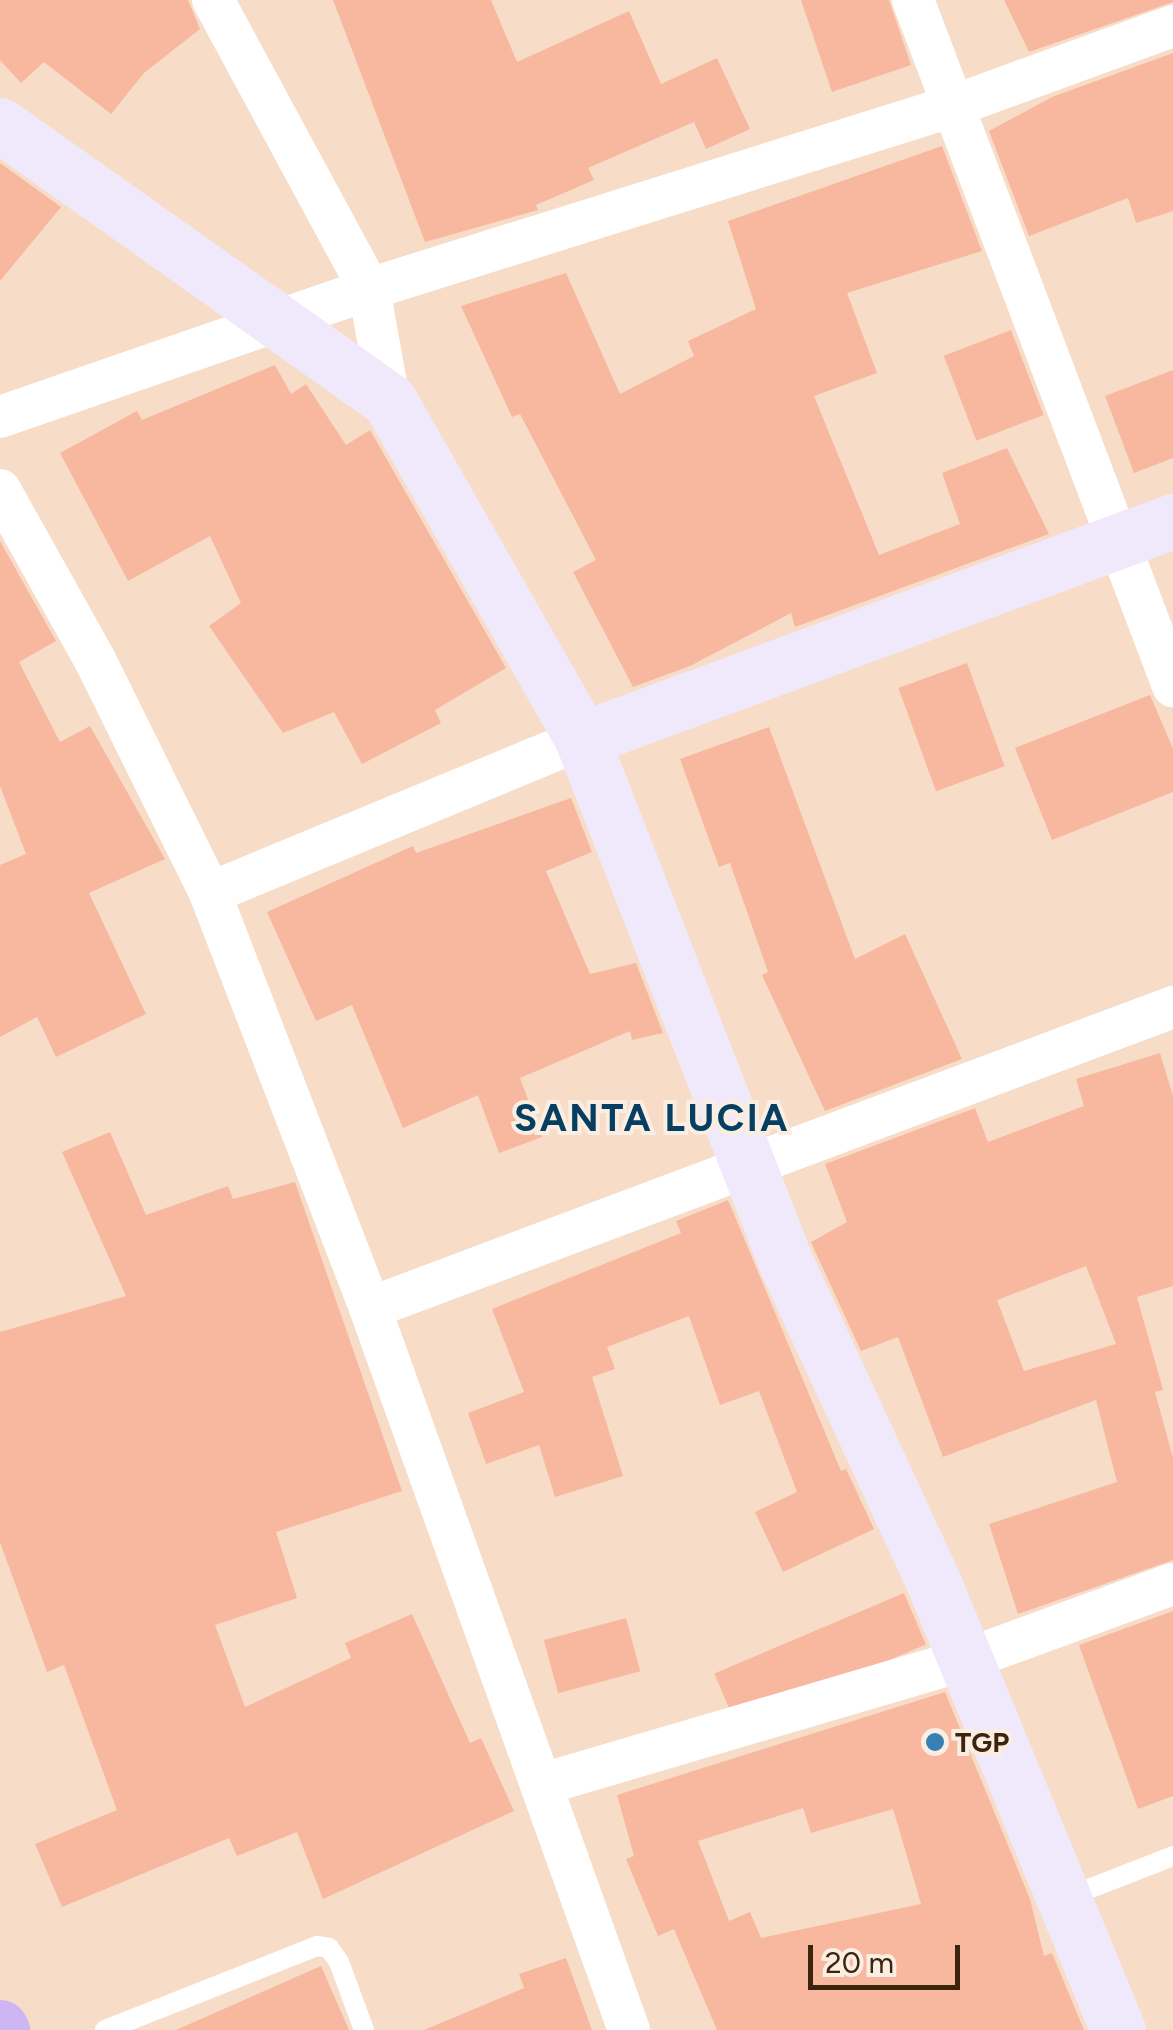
<!DOCTYPE html>
<style>
body{margin:0}
#map{position:relative;width:1173px;height:2030px;overflow:hidden;background:#f7ddc7;font-family:Figtree,sans-serif}
div>[style]{position:absolute}
[style*='--x']{left:calc(var(--x)*1px);top:calc(var(--y)*1px);width:calc(var(--w)*1px);rotate:calc(var(--a)*1deg)}
.building>*{inset:0;background:#f7b89f;transform-origin:0 0}
.lane>*{height:20px;margin:-10px;padding:0 10px;transform-origin:10px;border-radius:10px;background:#fff}
.street>*{height:42px;margin:-21px;padding:0 21px;transform-origin:21px;border-radius:21px;background:#fff}
.secondary>*{height:55px;margin:-27.5px;padding:0 27.5px;transform-origin:27.5px;border-radius:27.5px;background:#f0e9fc}
.highway>*{height:55px;margin:-27.5px;padding:0 27.5px;transform-origin:27.5px;border-radius:27.5px;background:#ceb5f4}
.dots>*{width:28px;height:28px;translate:-50% -50%;box-sizing:border-box;border:5px solid #faede2;border-radius:50%}
span{translate:-50% -50%;white-space:nowrap;text-align:center;line-height:1.15;-webkit-text-stroke:8px #faede2;paint-order:stroke}
.poi-label{font-size:28px;color:#3c240d;font-weight:700}
.left{translate:0 -50%;text-align:left}
.district-label{font-size:38px;color:#073f62;font-weight:700;letter-spacing:2.5px}
.scale{position:absolute;left:808px;top:1945px;width:152px;height:45px;box-sizing:border-box;border:5px solid #3c240d;border-top:0;padding-left:12px;font-size:30px;line-height:35px;white-space:nowrap;color:#3c240d;-webkit-text-stroke:8px #faede2;paint-order:stroke}
</style>
<div id="map">
<div class="building">
<i style="clip-path:polygon(0 0,188px 0,200px 29px,144px 73px,111px 114px,44px 62px,21px 83px,0 60px)"></i>
<i style="clip-path:polygon(333px 0,491px 0,517px 62px,629px 11px,661px 84px,717px 58px,750px 129px,706px 149px,694px 122px,588px 168px,594px 180px,536px 205px,538px 210px,425px 242px)"></i>
<i style="clip-path:polygon(801px 0,889px 0,911px 65px,832px 92px)"></i>
<i style="clip-path:polygon(1004px 0,1173px 0,1173px 2px,1029px 52px)"></i>
<i style="clip-path:polygon(1173px 53px,1173px 211px,1136px 223px,1128px 198px,1029px 236px,989px 131px,1052px 97px)"></i>
<i style="clip-path:polygon(942px 146px,982px 251px,847px 293px,877px 373px,814px 396px,879px 555px,960px 524px,942px 473px,1007px 448px,1049px 534px,795px 627px,791px 613px,690px 666px,633px 687px,573px 572px,596px 560px,520px 414px,512px 417px,461px 306px,566px 273px,620px 394px,694px 356px,688px 341px,756px 309px,728px 221px)"></i>
<i style="clip-path:polygon(0 163px,61px 207px,0 281px)"></i>
<i style="left:1011px;top:330px;width:91px;height:72px;rotate:69deg"></i>
<i style="clip-path:polygon(275px 365px,291px 394px,306px 384px,346px 445px,370px 430px,506px 668px,435px 710px,441px 723px,362px 764px,334px 712px,283px 733px,209px 626px,241px 603px,210px 536px,128px 581px,60px 453px,137px 411px,142px 420px)"></i>
<i style="clip-path:polygon(1173px 370px,1173px 458px,1134px 473px,1105px 396px)"></i>
<i style="clip-path:polygon(0 541px,56px 641px,19px 662px,60px 742px,90px 726px,165px 859px,89px 893px,146px 1014px,56px 1057px,37px 1017px,0 1037px,0 865px,26px 854px,0 786px)"></i>
<i style="left:967px;top:663px;width:110px;height:73px;rotate:70deg"></i>
<i style="clip-path:polygon(1150px 695px,1173px 749px,1173px 792px,1052px 840px,1015px 748px)"></i>
<i style="clip-path:polygon(769px 727px,855px 959px,905px 934px,962px 1059px,825px 1111px,762px 975px,768px 972px,730px 863px,719px 867px,680px 759px)"></i>
<i style="clip-path:polygon(571px 798px,592px 852px,546px 871px,590px 974px,636px 963px,663px 1033px,632px 1040px,630px 1031px,520px 1078px,542px 1137px,499px 1153px,478px 1095px,403px 1128px,352px 1005px,316px 1021px,267px 912px,413px 846px,416px 853px)"></i>
<i style="clip-path:polygon(evenodd,1160px 1053px,1173px 1096px,1173px 1286px,1137px 1297px,1163px 1390px,1155px 1392px,1173px 1458px,1173px 1560px,1018px 1614px,989px 1524px,1117px 1482px,1096px 1400px,943px 1457px,898px 1337px,861px 1351px,815px 1251px,811px 1242px,847px 1222px,825px 1164px,975px 1108px,988px 1142px,1084px 1106px,1076px 1079px,1160px 1053px,1086px 1266px,1116px 1344px,1024px 1371px,997px 1300px,1086px 1266px)"></i>
<i style="clip-path:polygon(110px 1132px,146px 1215px,228px 1186px,233px 1199px,295px 1182px,402px 1491px,276px 1532px,297px 1598px,215px 1625px,245px 1707px,351px 1658px,345px 1643px,412px 1614px,470px 1743px,481px 1738px,514px 1811px,323px 1899px,297px 1832px,237px 1856px,229px 1838px,62px 1907px,35px 1844px,117px 1810px,64px 1665px,47px 1672px,0 1542px,0 1332px,126px 1296px,62px 1152px)"></i>
<i style="clip-path:polygon(728px 1200px,841px 1471px,846px 1469px,874px 1529px,783px 1572px,755px 1512px,797px 1492px,759px 1391px,720px 1405px,689px 1316px,607px 1347px,615px 1369px,592px 1377px,623px 1476px,555px 1497px,539px 1445px,486px 1464px,468px 1413px,524px 1392px,492px 1309px,681px 1233px,676px 1221px)"></i>
<i style="left:904px;top:1593px;width:56px;height:206px;rotate:67deg"></i>
<i style="clip-path:polygon(1173px 1611px,1173px 1796px,1138px 1809px,1079px 1645px)"></i>
<i style="left:626px;top:1618px;width:55px;height:85px;rotate:75deg"></i>
<i style="clip-path:polygon(evenodd,945px 1692px,1030px 1899px,1044px 1956px,1052px 1953px,1084px 2030px,717px 2030px,674px 1929px,658px 1936px,626px 1859px,634px 1856px,617px 1795px,945px 1692px,803px 1808px,811px 1833px,893px 1809px,921px 1904px,761px 1938px,750px 1912px,729px 1921px,698px 1841px,803px 1808px)"></i>
<i style="clip-path:polygon(566px 1958px,592px 2030px,424px 2030px,524px 1988px,519px 1974px)"></i>
<i style="clip-path:polygon(321px 1966px,349px 2030px,176px 2030px)"></i>
</div>
<div class="lane">
<i style="--x:1068;--y:1897;--w:113;--a:-21.3"></i>
<i style="--x:105;--y:2030;--w:228;--a:-21.6"></i>
<i style="--x:317;--y:1946;--w:12;--a:9"></i>
<i style="--x:329;--y:1948;--w:17;--a:54"></i>
<i style="--x:339;--y:1962;--w:72;--a:69.8"></i>
</div>
<div class="street">
<i style="--x:213;--y:0;--w:328;--a:61.6"></i>
<i style="--x:369;--y:289;--w:113;--a:79.8"></i>
<i style="--x:913;--y:0;--w:734;--a:69.24"></i>
<i style="--x:0;--y:417;--w:391;--a:-19.1"></i>
<i style="--x:369;--y:289;--w:615;--a:-17.4"></i>
<i style="--x:956;--y:105;--w:231;--a:-20"></i>
<i style="--x:0;--y:490;--w:195;--a:60.8"></i>
<i style="--x:95;--y:660;--w:260;--a:63.7"></i>
<i style="--x:210;--y:893;--w:445;--a:68.9"></i>
<i style="--x:370;--y:1308;--w:767;--a:70.27"></i>
<i style="--x:210;--y:893;--w:403;--a:-22.5"></i>
<i style="--x:370;--y:1308;--w:858;--a:-20.55"></i>
<i style="--x:543;--y:1784;--w:440;--a:-16.4"></i>
<i style="--x:965;--y:1660;--w:221;--a:-20.1"></i>
</div>
<div class="secondary">
<i style="--x:0;--y:125;--w:476;--a:35.3"></i>
<i style="--x:389;--y:400;--w:390;--a:60.3"></i>
<i style="--x:582;--y:739;--w:562;--a:68.73"></i>
<i style="--x:786;--y:1263;--w:356;--a:65.2"></i>
<i style="--x:935;--y:1586;--w:480;--a:67.6"></i>
<i style="--x:582;--y:739;--w:630;--a:-20.25"></i>
</div>
<div class="highway">
<i style="--x:0;--y:2027;--w:4;--a:56"></i>
</div>
<div class="dots">
<i style="left:935px;top:1742px;background:#3680b4"></i>
</div>
<div class="poi-label">
<span class="left" style="left:955px;top:1742px">TGP</span>
</div>
<div class="district-label">
<span style="left:652px;top:1119px">SANTA LUCIA</span>
</div>
<div class="scale">20 m</div>
</div>
